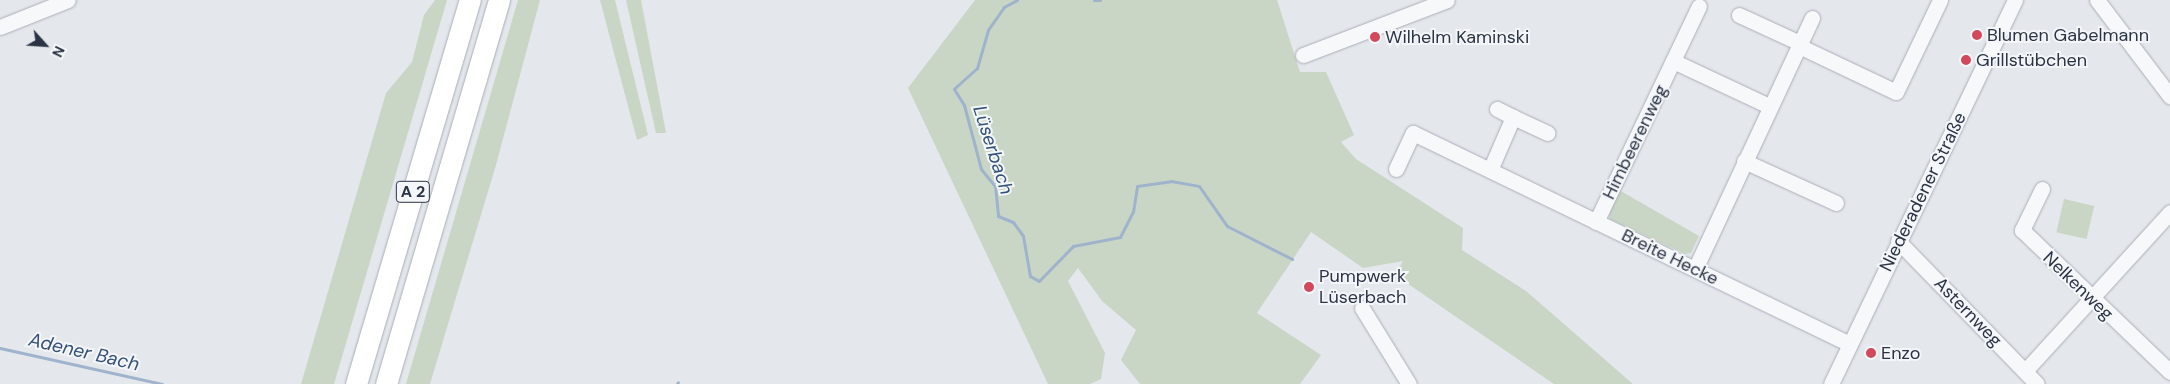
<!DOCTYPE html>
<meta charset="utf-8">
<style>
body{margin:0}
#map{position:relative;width:2170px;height:384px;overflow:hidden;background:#e4e7ec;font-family:"DM Sans",sans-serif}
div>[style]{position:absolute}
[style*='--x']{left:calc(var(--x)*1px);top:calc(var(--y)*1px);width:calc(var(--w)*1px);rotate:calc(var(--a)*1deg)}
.green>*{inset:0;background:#c9d6c5;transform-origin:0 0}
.stream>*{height:3px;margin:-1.5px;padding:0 1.5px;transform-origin:1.5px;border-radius:1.5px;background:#9fb4cc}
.roads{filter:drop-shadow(0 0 1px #a9aeb7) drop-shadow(0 0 1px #a9aeb7)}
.minor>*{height:15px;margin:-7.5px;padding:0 7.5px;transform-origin:7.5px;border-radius:7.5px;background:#f7f8fa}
.highway>*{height:21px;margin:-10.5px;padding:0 10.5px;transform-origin:10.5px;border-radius:10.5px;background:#fff}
.dots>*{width:14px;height:14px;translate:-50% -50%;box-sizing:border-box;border:2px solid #f4f6f9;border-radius:50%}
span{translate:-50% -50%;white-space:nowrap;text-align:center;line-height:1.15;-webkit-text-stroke:4px #f4f6f9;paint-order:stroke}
.shield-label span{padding:1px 4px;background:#f4f6f9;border:1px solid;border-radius:4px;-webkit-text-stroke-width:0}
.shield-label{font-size:16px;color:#2b3445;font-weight:700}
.poi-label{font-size:18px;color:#2b3445}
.left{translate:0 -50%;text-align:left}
.street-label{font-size:18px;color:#2b3445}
.water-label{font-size:19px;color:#34527a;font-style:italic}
.north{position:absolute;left:20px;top:20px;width:50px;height:50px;-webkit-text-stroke:4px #f4f6f9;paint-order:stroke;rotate:116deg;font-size:14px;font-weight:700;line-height:20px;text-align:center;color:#2b3445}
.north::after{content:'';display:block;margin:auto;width:18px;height:22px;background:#2b3445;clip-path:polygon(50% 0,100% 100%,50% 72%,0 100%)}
</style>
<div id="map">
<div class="green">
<i style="clip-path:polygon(435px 0,447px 0,334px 384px,301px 384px,386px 93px,412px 62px,424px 15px)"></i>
<i style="clip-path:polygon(518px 0,540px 0,496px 165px,430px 384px,406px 384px)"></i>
<i style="clip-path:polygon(600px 0,615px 0,648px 135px,637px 140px)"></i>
<i style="clip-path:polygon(626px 0,641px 0,666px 133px,656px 133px)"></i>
<i style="clip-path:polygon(975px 0,1277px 0,1300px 72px,1326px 72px,1354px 135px,1341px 142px,1356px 159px,1463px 228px,1462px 250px,1526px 291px,1633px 384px,1554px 384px,1395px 275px,1403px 261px,1363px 268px,1311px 232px,1257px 313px,1321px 355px,1300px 384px,1140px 384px,1121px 360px,1136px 330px,1102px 301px,1078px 268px,1068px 281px,1105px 353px,1101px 379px,1090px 384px,1048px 384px,908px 88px)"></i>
<i style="clip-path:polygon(1619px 190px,1699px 236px,1691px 253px,1685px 254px,1610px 219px,1609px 211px)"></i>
<i style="left:2064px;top:199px;width:31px;height:34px;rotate:13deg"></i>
</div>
<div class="stream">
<i style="--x:1017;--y:0;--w:15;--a:152"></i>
<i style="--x:1004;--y:7;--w:28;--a:125"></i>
<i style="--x:988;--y:30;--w:40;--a:106"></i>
<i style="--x:977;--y:68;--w:31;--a:138"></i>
<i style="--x:954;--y:89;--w:19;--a:58"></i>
<i style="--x:964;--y:105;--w:66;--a:75.1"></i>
<i style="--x:981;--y:169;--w:22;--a:51"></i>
<i style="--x:995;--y:186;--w:30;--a:84"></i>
<i style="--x:998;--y:216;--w:16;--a:22"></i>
<i style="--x:1013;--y:222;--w:17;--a:54"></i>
<i style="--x:1023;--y:236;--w:41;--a:80.1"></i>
<i style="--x:1030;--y:276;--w:10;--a:29"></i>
<i style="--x:1039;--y:281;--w:49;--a:-45.8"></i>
<i style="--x:1073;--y:246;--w:48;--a:-10.8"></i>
<i style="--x:1120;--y:237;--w:28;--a:-63"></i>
<i style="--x:1133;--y:212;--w:26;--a:-81"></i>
<i style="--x:1137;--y:186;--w:34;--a:-8"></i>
<i style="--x:1171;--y:181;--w:28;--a:10"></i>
<i style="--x:1199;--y:186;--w:49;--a:55"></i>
<i style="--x:1227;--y:226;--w:73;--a:26.9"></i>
<i style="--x:1094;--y:0;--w:6;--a:0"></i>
<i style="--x:0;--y:348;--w:166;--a:12.5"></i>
<i style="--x:677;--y:384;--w:2;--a:-63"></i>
</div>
<div class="roads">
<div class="minor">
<i style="--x:2097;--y:0;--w:121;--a:52.8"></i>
<i style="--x:1739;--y:15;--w:67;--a:24.7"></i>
<i style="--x:0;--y:27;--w:73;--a:-21.7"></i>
<i style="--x:1799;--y:46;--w:107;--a:25.4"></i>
<i style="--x:1896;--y:92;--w:102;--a:-64.4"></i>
<i style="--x:1303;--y:55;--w:154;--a:-20.9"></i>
<i style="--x:1673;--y:61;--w:106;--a:25.1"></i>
<i style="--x:1513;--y:117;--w:38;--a:25"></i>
<i style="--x:1744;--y:161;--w:101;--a:24.5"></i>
<i style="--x:1396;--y:169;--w:40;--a:-65"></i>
<i style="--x:1413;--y:133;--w:485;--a:25.8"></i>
<i style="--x:1490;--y:170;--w:58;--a:-66.5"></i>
<i style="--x:1513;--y:117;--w:18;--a:-153"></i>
<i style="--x:2042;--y:189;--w:46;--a:116"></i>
<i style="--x:2022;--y:230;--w:205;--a:43.8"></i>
<i style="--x:1596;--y:222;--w:239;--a:-64.5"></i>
<i style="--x:1898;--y:241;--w:199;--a:45.8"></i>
<i style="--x:1695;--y:269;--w:277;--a:-65"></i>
<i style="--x:1362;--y:308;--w:89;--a:58.3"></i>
<i style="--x:2025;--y:371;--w:215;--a:-47.6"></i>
<i style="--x:1831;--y:384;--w:426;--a:-64.4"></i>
</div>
<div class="highway">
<i style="--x:356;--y:384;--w:401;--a:-73.5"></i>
<i style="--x:386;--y:384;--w:400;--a:-73.6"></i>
</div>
</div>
<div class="dots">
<i style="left:1977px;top:35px;background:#d1495b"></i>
<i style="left:1375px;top:37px;background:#d1495b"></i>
<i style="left:1966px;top:60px;background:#d1495b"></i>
<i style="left:1309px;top:287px;background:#d1495b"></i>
<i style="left:1871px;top:353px;background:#d1495b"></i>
</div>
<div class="shield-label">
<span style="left:413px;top:192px">A 2</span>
</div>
<div class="poi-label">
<span class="left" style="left:1987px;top:35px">Blumen Gabelmann</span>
<span class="left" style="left:1385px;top:37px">Wilhelm Kaminski</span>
<span class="left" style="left:1976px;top:60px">Grillstübchen</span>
<span class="left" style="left:1319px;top:287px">Pumpwerk<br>Lüserbach</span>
<span class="left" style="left:1881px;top:353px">Enzo</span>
</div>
<div class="street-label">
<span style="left:1635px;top:142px;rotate:-64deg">Himbeerenweg</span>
<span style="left:1923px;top:192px;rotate:-64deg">Niederadener Straße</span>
<span style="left:1670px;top:257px;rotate:26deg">Breite Hecke</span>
<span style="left:2078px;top:286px;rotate:44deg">Nelkenweg</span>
<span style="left:1968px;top:312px;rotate:46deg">Asternweg</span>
</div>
<div class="water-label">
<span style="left:993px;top:150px;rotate:72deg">Lüserbach</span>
<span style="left:84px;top:352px;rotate:13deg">Adener Bach</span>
</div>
<div class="north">N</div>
</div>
